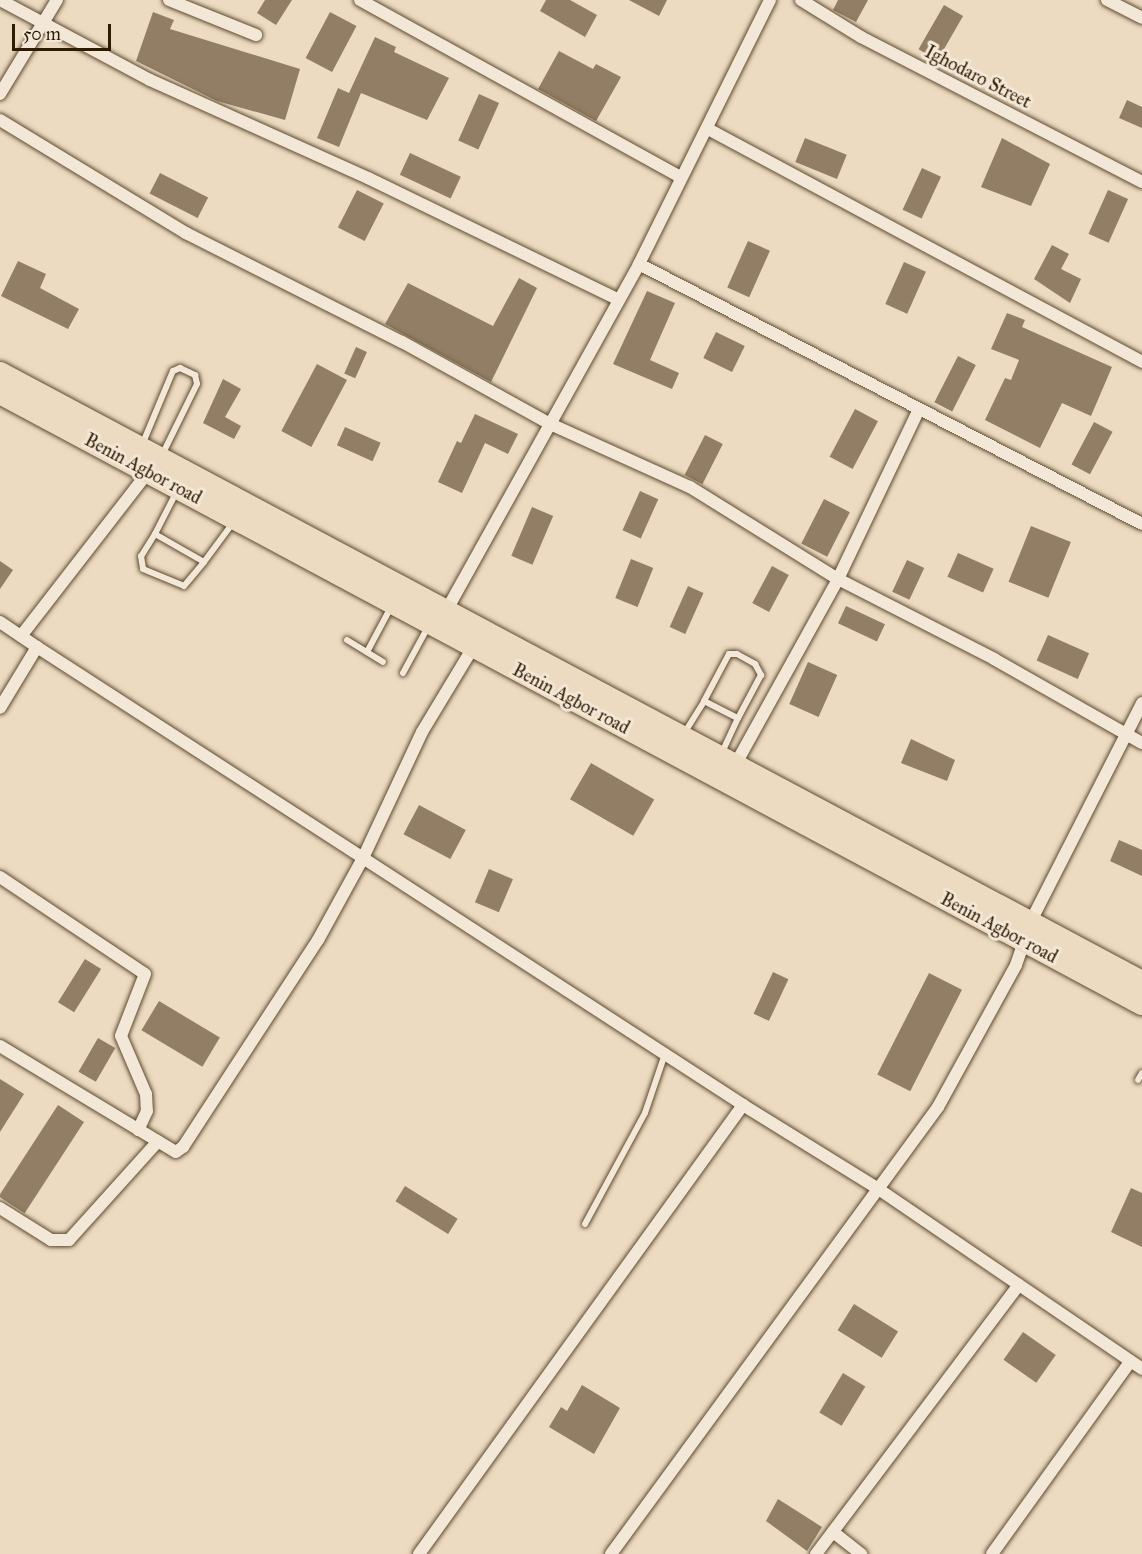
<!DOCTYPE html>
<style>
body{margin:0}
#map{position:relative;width:1142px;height:1554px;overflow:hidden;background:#ecdac1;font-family:"IM FELL Great Primer",serif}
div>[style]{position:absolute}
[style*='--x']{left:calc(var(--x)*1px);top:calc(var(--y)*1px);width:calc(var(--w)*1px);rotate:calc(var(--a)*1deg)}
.building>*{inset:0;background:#917e64;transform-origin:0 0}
.roads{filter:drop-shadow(0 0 2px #5e4b30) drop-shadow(0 0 2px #5e4b30)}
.lane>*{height:6px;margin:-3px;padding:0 3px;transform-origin:3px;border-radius:3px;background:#f3e7d7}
.street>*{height:12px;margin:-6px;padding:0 6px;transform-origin:6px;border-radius:6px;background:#f3e7d7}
.highway>*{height:22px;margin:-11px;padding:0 11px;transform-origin:11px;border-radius:11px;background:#ecdac1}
span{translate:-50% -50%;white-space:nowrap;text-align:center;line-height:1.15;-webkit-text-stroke:6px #f3e7d7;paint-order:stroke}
.street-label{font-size:18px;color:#2f1b00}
.scale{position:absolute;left:12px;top:24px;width:99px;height:27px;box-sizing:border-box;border:3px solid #2f1b00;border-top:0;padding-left:8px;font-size:18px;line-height:21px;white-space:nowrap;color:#2f1b00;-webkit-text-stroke:4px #f3e7d7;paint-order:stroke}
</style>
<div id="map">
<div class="building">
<i style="clip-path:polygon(265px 0,292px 0,276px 25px,257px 13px)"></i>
<i style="clip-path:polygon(546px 0,570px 0,597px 15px,585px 37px,540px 11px)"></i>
<i style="clip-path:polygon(629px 0,667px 0,659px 16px)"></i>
<i style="clip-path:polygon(838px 0,868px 0,856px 22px,833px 10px)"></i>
<i style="left:944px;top:5px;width:22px;height:51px;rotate:30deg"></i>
<i style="clip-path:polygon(153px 12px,174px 20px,170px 29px,300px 69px,285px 120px,217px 101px,136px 61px)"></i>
<i style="left:330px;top:12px;width:30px;height:52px;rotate:28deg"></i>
<i style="clip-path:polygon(375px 37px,396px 47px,394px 52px,449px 78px,427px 120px,361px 93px,339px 147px,317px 138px,338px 88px,349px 93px)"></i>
<i style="clip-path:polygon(559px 51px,593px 69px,596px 64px,621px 77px,596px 121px,538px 89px)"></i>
<i style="left:479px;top:94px;width:22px;height:51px;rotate:24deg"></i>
<i style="clip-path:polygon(1127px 100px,1142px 107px,1142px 128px,1119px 118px)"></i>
<i style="left:805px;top:138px;width:45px;height:26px;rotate:22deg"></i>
<i style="clip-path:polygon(1002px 138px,1050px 164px,1031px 206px,981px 187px)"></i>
<i style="left:410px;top:153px;width:56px;height:24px;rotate:25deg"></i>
<i style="left:922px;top:168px;width:21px;height:46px;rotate:25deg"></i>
<i style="left:160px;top:173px;width:54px;height:23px;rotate:27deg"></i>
<i style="left:357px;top:190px;width:30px;height:42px;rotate:27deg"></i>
<i style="left:1108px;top:190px;width:22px;height:48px;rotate:24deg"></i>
<i style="left:748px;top:241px;width:24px;height:51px;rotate:24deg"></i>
<i style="clip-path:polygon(1052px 245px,1069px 254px,1061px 269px,1081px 279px,1070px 303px,1034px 279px)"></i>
<i style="clip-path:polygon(18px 261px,46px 274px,40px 288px,79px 309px,68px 329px,1px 296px)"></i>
<i style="left:904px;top:262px;width:24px;height:46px;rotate:24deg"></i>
<i style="clip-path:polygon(519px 278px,537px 288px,491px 382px,385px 324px,408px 283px,493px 326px)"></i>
<i style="clip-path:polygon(647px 291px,675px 303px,650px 360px,679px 373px,672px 389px,613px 364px)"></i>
<i style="clip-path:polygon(1007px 313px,1025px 320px,1022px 327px,1112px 367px,1091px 416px,1062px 403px,1040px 448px,985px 420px,1005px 378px,1011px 380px,1019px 360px,991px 349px)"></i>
<i style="left:716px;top:332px;width:32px;height:29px;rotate:26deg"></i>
<i style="left:356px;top:347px;width:12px;height:29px;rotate:24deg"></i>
<i style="left:958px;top:356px;width:20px;height:52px;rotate:27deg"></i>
<i style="left:317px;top:364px;width:34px;height:76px;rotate:28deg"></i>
<i style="clip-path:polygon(223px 379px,241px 389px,225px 417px,241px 426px,234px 439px,203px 423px)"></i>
<i style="left:855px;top:409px;width:26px;height:54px;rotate:28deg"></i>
<i style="clip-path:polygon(475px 414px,518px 434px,508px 454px,485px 443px,462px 493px,438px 482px,457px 441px,461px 443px)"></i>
<i style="left:1094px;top:422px;width:21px;height:48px;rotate:28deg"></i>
<i style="left:345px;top:427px;width:39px;height:20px;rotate:24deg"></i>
<i style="left:705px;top:435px;width:20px;height:45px;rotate:27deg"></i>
<i style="left:640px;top:491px;width:20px;height:43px;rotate:24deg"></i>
<i style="left:824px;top:499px;width:29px;height:50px;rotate:27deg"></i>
<i style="left:532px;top:507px;width:23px;height:53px;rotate:23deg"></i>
<i style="left:1031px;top:526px;width:43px;height:60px;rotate:22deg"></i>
<i style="left:958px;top:553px;width:39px;height:26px;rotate:24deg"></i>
<i style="left:631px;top:559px;width:24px;height:42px;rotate:22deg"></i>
<i style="left:907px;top:560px;width:19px;height:35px;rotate:25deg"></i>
<i style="clip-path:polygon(0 561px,13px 570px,0 589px)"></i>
<i style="left:772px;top:566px;width:19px;height:42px;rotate:28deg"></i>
<i style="left:688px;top:586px;width:17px;height:45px;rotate:24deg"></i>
<i style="left:846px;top:606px;width:43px;height:19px;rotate:25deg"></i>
<i style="left:1048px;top:635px;width:45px;height:28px;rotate:24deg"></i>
<i style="left:808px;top:662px;width:32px;height:46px;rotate:24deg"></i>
<i style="clip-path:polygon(911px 739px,955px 760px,947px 781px,901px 763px)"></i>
<i style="left:591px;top:763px;width:73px;height:42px;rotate:30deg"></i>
<i style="left:419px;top:805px;width:53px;height:33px;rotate:28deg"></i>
<i style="clip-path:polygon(1119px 840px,1142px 850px,1142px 876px,1110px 861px)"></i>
<i style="left:489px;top:869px;width:26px;height:36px;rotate:23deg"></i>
<i style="left:85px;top:959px;width:19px;height:51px;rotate:32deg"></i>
<i style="left:773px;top:972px;width:17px;height:46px;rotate:25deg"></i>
<i style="left:929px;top:973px;width:37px;height:114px;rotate:27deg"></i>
<i style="left:159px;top:1001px;width:71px;height:34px;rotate:31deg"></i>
<i style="left:98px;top:1038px;width:20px;height:39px;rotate:30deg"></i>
<i style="clip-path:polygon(0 1079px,24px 1094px,0 1132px)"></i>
<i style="left:58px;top:1105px;width:31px;height:109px;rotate:33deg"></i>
<i style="left:405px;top:1186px;width:62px;height:18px;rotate:32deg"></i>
<i style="clip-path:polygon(1131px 1188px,1142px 1193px,1142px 1247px,1111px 1232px)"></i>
<i style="left:854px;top:1304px;width:52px;height:31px;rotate:32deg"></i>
<i style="left:1023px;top:1332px;width:40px;height:34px;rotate:35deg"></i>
<i style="left:843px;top:1373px;width:26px;height:46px;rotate:31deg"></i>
<i style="clip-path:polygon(582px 1385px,620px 1408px,594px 1454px,549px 1427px,561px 1407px,567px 1411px)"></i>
<i style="clip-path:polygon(778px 1499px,822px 1527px,807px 1551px,766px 1521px)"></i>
</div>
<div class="roads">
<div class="lane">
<i style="--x:142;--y:445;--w:80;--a:-67.3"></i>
<i style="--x:173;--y:371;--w:8;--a:-23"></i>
<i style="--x:180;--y:368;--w:17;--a:25"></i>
<i style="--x:195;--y:375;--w:9;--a:77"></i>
<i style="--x:197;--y:384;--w:77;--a:116.2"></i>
<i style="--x:177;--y:491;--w:48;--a:117.1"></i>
<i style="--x:155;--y:534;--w:56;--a:29.7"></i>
<i style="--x:204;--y:562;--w:47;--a:-53.6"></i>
<i style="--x:155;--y:534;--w:26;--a:122"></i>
<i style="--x:141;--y:556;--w:13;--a:81"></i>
<i style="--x:143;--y:569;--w:44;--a:22.5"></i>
<i style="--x:184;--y:586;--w:31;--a:-50"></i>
<i style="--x:347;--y:640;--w:42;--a:31.4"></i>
<i style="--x:367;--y:652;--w:51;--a:-61.9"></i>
<i style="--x:403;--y:673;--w:52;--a:-61.5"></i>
<i style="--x:704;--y:701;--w:53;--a:-62"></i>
<i style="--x:729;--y:654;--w:8;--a:0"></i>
<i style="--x:737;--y:654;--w:21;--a:29"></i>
<i style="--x:755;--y:664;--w:13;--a:61"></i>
<i style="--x:761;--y:675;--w:49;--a:118.1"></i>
<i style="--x:685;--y:732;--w:36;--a:-58"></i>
<i style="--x:704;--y:701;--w:38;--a:27"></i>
<i style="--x:738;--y:718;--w:38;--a:115"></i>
<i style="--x:1138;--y:1080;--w:8;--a:-60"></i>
<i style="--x:585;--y:1224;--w:126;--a:-61.6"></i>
<i style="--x:645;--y:1113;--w:62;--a:-71.3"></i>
</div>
<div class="street">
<i style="--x:0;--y:0;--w:170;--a:28.1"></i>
<i style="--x:150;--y:80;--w:239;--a:24.2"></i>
<i style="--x:368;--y:178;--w:279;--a:25.9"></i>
<i style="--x:169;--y:0;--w:94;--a:21.9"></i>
<i style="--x:360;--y:0;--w:366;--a:28.9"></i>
<i style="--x:801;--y:0;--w:70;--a:31.7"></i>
<i style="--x:861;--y:37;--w:316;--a:27.3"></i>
<i style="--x:1107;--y:0;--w:39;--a:27"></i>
<i style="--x:0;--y:94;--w:110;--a:-58.8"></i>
<i style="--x:0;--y:120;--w:218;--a:31.3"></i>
<i style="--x:186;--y:233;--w:242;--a:26.8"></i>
<i style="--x:402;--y:342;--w:167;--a:29"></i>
<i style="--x:548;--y:423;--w:156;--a:24.3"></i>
<i style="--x:690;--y:487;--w:174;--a:31.9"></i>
<i style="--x:838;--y:579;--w:175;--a:27.1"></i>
<i style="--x:994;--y:659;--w:170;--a:29.6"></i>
<i style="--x:708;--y:129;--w:493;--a:28.2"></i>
<i style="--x:639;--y:264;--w:566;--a:27.33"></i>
<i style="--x:445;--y:613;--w:399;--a:-60.9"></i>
<i style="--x:639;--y:264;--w:295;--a:-63.6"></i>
<i style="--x:0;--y:622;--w:45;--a:34"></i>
<i style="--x:37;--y:647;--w:71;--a:121.2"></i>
<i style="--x:21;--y:636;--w:207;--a:-52.2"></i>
<i style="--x:37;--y:647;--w:388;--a:32.9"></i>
<i style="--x:363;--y:858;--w:139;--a:-64.9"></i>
<i style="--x:422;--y:732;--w:103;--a:-58.9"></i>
<i style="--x:734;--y:767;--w:215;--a:-61"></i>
<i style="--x:838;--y:579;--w:188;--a:-64.5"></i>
<i style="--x:0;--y:877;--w:174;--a:33.8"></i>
<i style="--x:145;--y:974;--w:66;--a:111.2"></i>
<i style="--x:121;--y:1036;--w:63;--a:66.7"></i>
<i style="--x:146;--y:1094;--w:17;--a:87"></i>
<i style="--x:147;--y:1111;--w:21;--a:115"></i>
<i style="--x:1030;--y:923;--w:247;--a:-63"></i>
<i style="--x:0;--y:1046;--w:205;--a:31.1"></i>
<i style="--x:176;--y:1152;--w:9;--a:-36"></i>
<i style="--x:183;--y:1147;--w:247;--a:-56.9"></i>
<i style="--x:318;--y:940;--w:94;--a:-61.2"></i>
<i style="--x:363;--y:858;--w:453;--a:33"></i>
<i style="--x:743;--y:1105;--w:158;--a:31.8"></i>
<i style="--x:877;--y:1188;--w:321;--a:34.3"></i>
<i style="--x:0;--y:1208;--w:60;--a:32.1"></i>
<i style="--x:51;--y:1240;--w:18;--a:0"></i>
<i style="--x:69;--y:1240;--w:133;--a:-48"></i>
<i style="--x:833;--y:1532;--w:36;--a:38"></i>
<i style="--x:419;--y:1554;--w:554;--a:-54.19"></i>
<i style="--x:611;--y:1554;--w:554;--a:-53.81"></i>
<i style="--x:938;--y:1107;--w:162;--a:-61.2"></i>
<i style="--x:1016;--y:965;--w:24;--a:-71"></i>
<i style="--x:816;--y:1554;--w:337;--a:-53"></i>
<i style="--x:992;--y:1554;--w:235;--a:-54.3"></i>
</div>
<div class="highway">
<i style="--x:0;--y:373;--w:1294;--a:28.07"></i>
<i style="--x:0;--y:393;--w:1295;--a:28.15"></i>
</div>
</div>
<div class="street-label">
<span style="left:978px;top:77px;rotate:27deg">Ighodaro Street</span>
<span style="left:143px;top:469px;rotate:28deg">Benin Agbor road</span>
<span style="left:571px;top:699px;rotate:28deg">Benin Agbor road</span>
<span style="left:999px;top:928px;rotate:28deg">Benin Agbor road</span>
</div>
<div class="scale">50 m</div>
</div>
